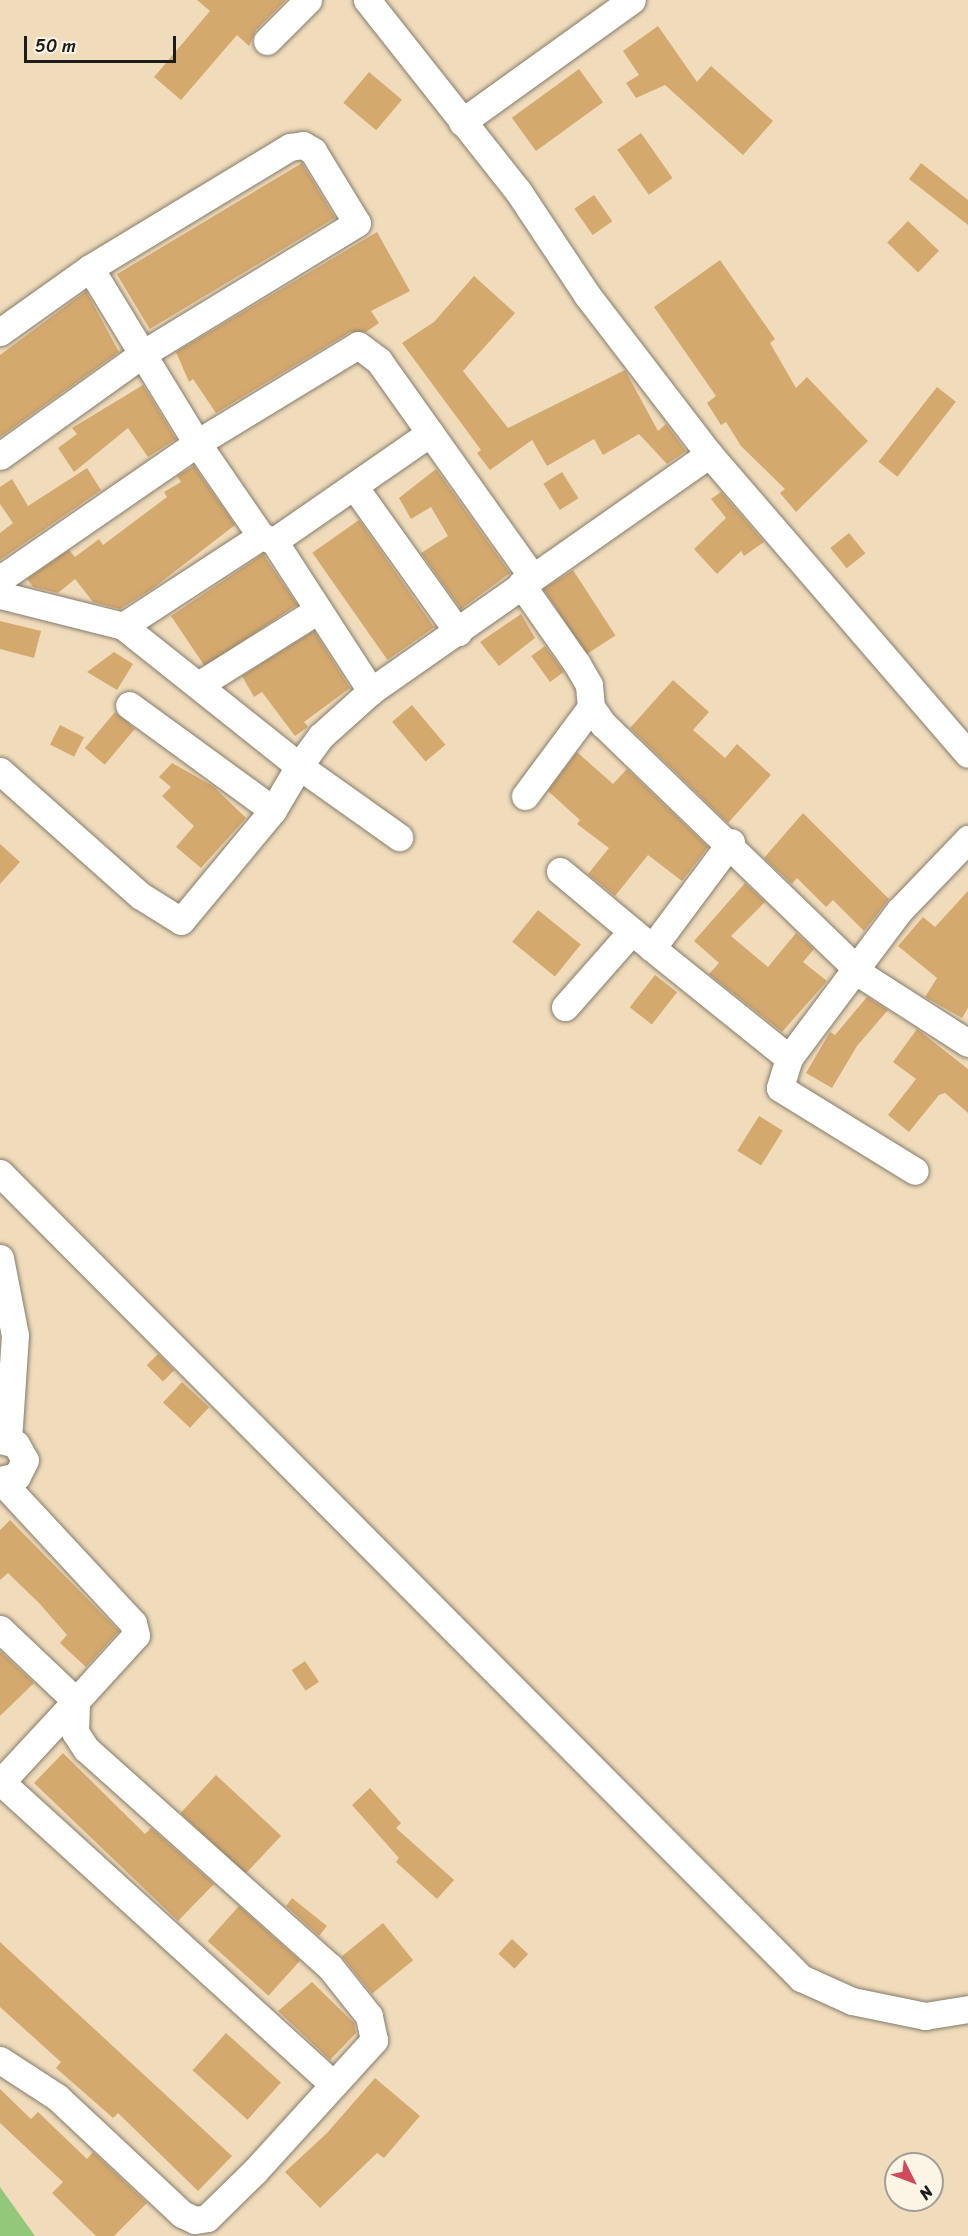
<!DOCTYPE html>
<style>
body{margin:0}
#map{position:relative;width:968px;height:2236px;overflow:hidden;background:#f0dcbb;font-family:Sriracha,sans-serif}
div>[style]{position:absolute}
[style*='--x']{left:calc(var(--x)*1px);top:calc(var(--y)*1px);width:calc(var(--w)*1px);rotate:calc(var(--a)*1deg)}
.green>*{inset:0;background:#93c87a}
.building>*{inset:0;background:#d4a96e;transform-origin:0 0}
.roads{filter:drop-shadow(0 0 2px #867c6c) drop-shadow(0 0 2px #867c6c)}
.minor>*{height:27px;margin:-13.5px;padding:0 13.5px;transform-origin:13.5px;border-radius:13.5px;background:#fff}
span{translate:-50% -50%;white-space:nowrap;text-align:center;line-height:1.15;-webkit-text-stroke:4.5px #fcf5e5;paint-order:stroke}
.north{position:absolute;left:884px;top:2152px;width:60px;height:60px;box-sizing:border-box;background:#fcf5e5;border:2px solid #a29e95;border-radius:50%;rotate:132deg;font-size:16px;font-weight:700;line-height:24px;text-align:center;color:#1c1c1c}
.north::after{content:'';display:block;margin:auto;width:21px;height:27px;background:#d1495b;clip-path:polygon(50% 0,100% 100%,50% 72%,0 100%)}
.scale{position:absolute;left:24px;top:36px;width:152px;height:27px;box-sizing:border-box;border:3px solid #1c1c1c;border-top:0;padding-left:8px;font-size:18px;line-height:21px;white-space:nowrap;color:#1c1c1c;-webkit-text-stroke:4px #fcf5e5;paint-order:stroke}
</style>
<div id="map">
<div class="green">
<i style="clip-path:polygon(0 2187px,35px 2236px,0 2236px)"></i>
</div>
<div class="building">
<i style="clip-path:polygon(197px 0,286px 0,256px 30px,249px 46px,237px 35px,181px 100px,154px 77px,210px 11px)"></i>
<i style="clip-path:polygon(658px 26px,697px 82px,711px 66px,773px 121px,743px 155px,665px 85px,636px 98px,626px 83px,639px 75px,623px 51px)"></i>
<i style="left:579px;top:69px;width:41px;height:83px;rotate:54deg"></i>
<i style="left:369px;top:72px;width:43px;height:40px;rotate:40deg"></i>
<i style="left:641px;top:133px;width:55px;height:29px;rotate:55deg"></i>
<i style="left:302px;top:163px;width:64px;height:216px;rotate:59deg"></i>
<i style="clip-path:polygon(921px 163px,968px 200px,968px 225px,909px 179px)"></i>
<i style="left:594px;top:195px;width:32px;height:24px;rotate:55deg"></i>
<i style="left:908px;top:221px;width:43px;height:30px;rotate:44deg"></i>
<i style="clip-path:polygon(377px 232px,410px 291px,371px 311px,379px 323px,366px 332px,350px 332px,216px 413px,193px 379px,189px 382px,176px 352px)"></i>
<i style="clip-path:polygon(720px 260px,775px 339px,770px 343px,796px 388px,807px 377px,868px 441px,796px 512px,780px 493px,785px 489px,741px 446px,726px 422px,721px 425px,707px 403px,716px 396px,654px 307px)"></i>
<i style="clip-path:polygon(474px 276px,515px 313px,463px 371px,508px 428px,625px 370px,658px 431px,666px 424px,686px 451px,667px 464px,639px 434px,603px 455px,594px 439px,547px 466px,532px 440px,490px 470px,477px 453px,481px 450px,402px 343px,434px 322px)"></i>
<i style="clip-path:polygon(86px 291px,119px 352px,0 437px,0 355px)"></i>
<i style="clip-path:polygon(143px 385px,176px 439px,148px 457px,128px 428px,74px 472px,58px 448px,77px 434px,72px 428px)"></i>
<i style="left:937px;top:387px;width:24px;height:95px;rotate:38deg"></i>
<i style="clip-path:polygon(194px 466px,235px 525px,152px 589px,120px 609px,93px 602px,75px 579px,58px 593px,33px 587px,27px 579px,69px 550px,75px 557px,99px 539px,103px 545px,167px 497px,164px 492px,181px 482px,177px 476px)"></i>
<i style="clip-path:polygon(87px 468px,101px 490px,0 560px,0 533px,13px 523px,0 504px,0 487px,12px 479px,28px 506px)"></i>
<i style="clip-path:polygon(436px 469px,510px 573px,461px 609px,421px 553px,448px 536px,431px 507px,411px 519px,399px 498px)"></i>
<i style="left:562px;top:472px;width:31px;height:22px;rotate:58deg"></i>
<i style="clip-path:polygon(721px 492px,764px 542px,744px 556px,741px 551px,717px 574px,694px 549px,726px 518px,711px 499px)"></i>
<i style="left:359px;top:520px;width:131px;height:57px;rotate:55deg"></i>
<i style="left:849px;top:533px;width:26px;height:24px;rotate:51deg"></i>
<i style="left:263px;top:554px;width:61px;height:111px;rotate:56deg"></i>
<i style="left:573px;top:570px;width:78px;height:35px;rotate:57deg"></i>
<i style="clip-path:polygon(521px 614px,535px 638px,499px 666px,480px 642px)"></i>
<i style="clip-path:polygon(0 621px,41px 631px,34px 658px,0 649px)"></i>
<i style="clip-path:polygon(314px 631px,350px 688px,304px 722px,308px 727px,295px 736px,262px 692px,254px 697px,242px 676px)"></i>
<i style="left:545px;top:646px;width:32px;height:17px;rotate:54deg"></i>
<i style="clip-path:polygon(114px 652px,133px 664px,117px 690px,87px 672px)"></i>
<i style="clip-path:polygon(673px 680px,709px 712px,693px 730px,725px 758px,737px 744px,771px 775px,728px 823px,630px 728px)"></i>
<i style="left:412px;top:705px;width:52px;height:26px;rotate:50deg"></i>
<i style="left:115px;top:712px;width:26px;height:47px;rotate:40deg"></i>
<i style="left:60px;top:725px;width:27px;height:22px;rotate:27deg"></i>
<i style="clip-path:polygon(577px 752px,613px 784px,627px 769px,708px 847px,682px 881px,648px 855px,615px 896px,588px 874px,609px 848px,577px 824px,580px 820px,548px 791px)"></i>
<i style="clip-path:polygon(172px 763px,213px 786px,246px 818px,201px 868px,176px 847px,194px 826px,162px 796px,171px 787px,159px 777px)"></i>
<i style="clip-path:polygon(803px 813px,889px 899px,864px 931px,833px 900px,826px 907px,797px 878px,792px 884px,764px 858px)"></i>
<i style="clip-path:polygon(0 844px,20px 862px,0 884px)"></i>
<i style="clip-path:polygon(745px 883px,765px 902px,731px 936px,768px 967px,796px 933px,814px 949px,803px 962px,827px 981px,782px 1032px,709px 974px,719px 963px,694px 941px)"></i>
<i style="clip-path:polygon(968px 891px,968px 1008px,962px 1018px,925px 997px,937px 978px,898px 946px,923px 917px,935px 927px)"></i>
<i style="left:538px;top:910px;width:55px;height:41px;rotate:39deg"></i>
<i style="left:655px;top:975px;width:28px;height:41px;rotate:38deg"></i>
<i style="clip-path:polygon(867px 997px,888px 1010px,857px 1046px,832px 1088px,806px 1073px,830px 1032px,835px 1035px)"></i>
<i style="clip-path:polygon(917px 1029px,968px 1069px,968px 1113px,945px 1093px,939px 1095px,909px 1132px,888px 1115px,916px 1079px,893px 1062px)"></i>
<i style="left:759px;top:1116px;width:28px;height:41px;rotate:32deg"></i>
<i style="left:158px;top:1354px;width:23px;height:16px;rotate:45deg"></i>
<i style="left:182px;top:1382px;width:37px;height:28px;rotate:43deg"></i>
<i style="clip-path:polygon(10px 1520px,119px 1631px,86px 1667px,60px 1643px,67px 1635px,39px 1603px,8px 1573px,0 1580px,0 1530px)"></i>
<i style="clip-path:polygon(0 1651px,34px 1683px,0 1716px)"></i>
<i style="left:305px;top:1661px;width:25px;height:16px;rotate:56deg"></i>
<i style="clip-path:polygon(63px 1753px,145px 1834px,151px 1828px,214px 1884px,178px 1921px,34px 1783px)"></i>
<i style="left:216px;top:1775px;width:89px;height:52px;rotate:43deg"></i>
<i style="clip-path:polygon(370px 1788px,401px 1823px,396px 1828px,454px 1880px,437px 1899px,396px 1862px,399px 1858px,352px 1805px)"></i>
<i style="clip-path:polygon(292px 1898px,327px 1926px,319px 1936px,286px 1906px)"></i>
<i style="left:239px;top:1906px;width:82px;height:47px;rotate:42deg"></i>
<i style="left:383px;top:1923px;width:48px;height:53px;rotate:51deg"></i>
<i style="left:512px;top:1939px;width:22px;height:20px;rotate:43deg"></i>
<i style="clip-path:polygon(0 1942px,232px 2156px,198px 2191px,118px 2113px,113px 2118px,56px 2068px,61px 2062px,0 2007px)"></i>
<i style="clip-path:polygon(312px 1982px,354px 2023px,356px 2033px,330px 2060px,278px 2011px)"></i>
<i style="left:226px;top:2033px;width:74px;height:50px;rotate:42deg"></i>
<i style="clip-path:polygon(375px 2078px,420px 2116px,384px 2158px,377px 2153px,320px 2208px,285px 2172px,327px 2133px)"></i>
<i style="clip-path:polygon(0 2089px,31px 2119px,38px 2112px,87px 2159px,93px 2152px,147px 2203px,114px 2236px,96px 2236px,52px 2193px,63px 2182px,0 2123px)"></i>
</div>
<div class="roads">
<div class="minor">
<i style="--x:367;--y:0;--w:243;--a:51.7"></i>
<i style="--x:518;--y:191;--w:125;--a:56.4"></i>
<i style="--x:587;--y:295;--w:200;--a:52.5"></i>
<i style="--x:709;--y:454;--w:396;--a:49.2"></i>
<i style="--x:267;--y:41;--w:58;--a:-45"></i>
<i style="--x:462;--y:122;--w:209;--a:-35.7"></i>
<i style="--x:90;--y:268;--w:205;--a:58.6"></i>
<i style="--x:197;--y:443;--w:113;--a:55.5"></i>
<i style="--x:261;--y:536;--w:14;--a:21"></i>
<i style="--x:274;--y:541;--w:179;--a:57.1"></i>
<i style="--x:0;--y:332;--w:110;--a:-35.4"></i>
<i style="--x:90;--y:268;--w:234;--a:-31.2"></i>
<i style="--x:290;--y:147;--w:13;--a:-9"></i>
<i style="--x:303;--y:145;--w:12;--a:31"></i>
<i style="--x:313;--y:151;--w:84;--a:58.6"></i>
<i style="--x:357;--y:223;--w:253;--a:148.6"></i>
<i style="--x:141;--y:355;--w:173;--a:144.4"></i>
<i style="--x:356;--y:489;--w:176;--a:54.5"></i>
<i style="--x:274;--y:541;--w:190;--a:-34.7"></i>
<i style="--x:0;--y:579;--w:239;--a:-34.6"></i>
<i style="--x:197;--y:443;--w:188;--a:-31.3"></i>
<i style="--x:358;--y:345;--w:26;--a:37"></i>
<i style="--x:379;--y:361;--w:264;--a:54.6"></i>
<i style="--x:521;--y:584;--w:98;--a:55"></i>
<i style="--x:577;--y:664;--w:24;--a:60"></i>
<i style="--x:589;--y:685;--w:22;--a:85"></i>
<i style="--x:591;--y:707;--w:21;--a:55"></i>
<i style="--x:603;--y:724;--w:364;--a:44"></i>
<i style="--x:865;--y:977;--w:122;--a:32.7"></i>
<i style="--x:0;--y:595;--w:127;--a:14.1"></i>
<i style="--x:123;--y:626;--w:225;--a:38.5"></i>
<i style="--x:299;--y:766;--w:37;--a:-54"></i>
<i style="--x:321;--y:736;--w:67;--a:-42"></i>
<i style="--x:371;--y:691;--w:413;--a:-35"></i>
<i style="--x:123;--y:626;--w:165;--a:-33.1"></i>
<i style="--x:200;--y:684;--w:136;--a:-32.1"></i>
<i style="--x:0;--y:771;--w:188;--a:41.6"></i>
<i style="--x:141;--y:896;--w:47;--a:32"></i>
<i style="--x:181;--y:921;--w:144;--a:-50.3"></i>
<i style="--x:273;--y:810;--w:178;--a:-143.9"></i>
<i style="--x:525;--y:796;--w:111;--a:-53.4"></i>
<i style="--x:273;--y:810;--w:51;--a:-59.4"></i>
<i style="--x:299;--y:766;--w:123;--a:35.4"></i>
<i style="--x:731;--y:842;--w:132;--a:126.7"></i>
<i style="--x:652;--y:948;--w:176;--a:38.8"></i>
<i style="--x:789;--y:1058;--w:184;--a:-53.2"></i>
<i style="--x:899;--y:911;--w:100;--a:-46.2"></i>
<i style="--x:560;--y:871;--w:120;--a:39.9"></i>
<i style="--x:565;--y:1007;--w:101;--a:-48.6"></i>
<i style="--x:789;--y:1058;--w:31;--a:107"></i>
<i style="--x:780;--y:1088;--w:158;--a:31.6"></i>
<i style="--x:0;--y:1173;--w:1136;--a:45.14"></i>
<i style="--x:801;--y:1978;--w:56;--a:24.3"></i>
<i style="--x:852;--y:2001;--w:75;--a:11.6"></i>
<i style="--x:925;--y:2016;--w:44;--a:-9.2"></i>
<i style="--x:0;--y:1258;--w:78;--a:79"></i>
<i style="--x:15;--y:1335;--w:105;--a:93.8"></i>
<i style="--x:0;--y:1440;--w:16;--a:14"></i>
<i style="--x:16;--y:1444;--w:18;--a:61"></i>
<i style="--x:25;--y:1460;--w:18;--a:117"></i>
<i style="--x:17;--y:1476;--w:17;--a:167"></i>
<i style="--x:0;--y:1629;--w:105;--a:43.5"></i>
<i style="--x:76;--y:1701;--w:89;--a:-47.7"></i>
<i style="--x:136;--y:1635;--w:12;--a:-104"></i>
<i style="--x:133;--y:1623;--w:195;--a:-132.9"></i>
<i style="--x:1;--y:1782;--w:449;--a:42.3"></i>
<i style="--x:0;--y:1783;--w:112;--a:-47.2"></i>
<i style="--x:0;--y:2060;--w:68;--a:33"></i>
<i style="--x:57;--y:2097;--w:171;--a:43.1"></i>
<i style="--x:182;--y:2214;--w:14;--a:25"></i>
<i style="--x:195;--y:2220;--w:12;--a:-9"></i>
<i style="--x:207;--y:2218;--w:67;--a:-44.4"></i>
<i style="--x:255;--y:2171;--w:177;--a:-47.7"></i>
<i style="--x:374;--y:2040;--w:25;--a:-102"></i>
<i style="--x:369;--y:2016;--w:63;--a:-128.5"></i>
<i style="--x:330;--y:1967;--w:327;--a:-138.2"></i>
<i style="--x:86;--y:1749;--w:20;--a:-123"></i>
<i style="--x:75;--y:1732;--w:31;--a:-88"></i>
</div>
</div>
<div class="north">N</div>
<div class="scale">50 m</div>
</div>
